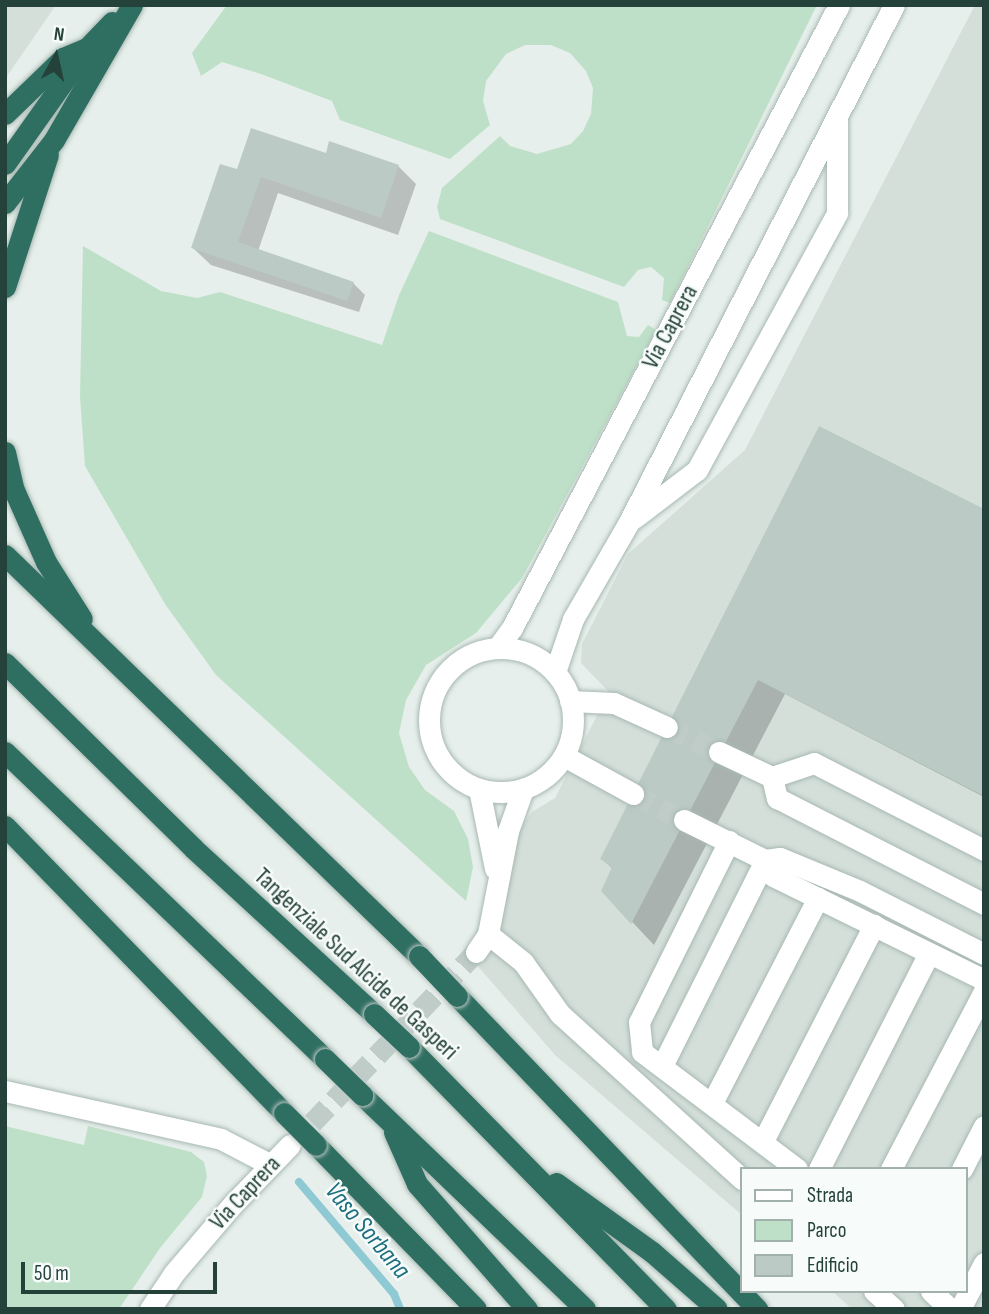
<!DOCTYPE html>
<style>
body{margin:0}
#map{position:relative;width:989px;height:1314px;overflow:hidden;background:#e6efeb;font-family:"Sofia Sans Condensed",sans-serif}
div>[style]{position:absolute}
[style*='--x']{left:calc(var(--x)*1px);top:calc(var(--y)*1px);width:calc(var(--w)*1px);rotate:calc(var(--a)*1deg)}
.built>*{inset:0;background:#d4dfda}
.green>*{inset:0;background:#bfe0c8}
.shadow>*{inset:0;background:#0003}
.stream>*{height:8px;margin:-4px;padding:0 4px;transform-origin:4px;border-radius:4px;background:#8ec9d4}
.building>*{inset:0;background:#bbcac4}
.minor-tunnel>*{height:21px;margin-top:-10.5px;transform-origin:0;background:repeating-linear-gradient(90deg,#bfccc8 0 21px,transparent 0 31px)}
.roads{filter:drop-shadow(0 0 2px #a8b8b2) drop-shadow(0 0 2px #a8b8b2)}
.minor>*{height:21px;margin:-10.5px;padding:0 10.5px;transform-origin:10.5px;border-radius:10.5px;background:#fff}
.minor>.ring{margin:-10.5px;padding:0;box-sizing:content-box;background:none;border:21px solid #fff;border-radius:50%}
.highway>*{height:21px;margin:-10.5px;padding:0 10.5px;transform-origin:10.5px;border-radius:10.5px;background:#2f6f62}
.bridges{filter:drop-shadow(0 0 2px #c2cac8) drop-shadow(0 0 2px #c2cac8)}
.highway-bridge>*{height:21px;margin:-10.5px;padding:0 10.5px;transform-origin:10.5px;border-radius:10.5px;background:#2f6f62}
span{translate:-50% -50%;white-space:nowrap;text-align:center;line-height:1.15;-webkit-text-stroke:5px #f7fbf9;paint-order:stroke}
.street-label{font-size:24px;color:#24423a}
.water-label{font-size:26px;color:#1c6f80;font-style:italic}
.frame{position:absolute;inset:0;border:7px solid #24423a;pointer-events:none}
.legend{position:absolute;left:740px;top:1167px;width:228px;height:126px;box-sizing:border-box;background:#f7fbf9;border:2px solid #a3b1ad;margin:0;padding:9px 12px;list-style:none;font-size:21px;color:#24423a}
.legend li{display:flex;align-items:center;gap:14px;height:35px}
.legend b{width:35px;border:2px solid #a3b1ad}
.north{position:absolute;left:21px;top:21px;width:70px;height:70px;-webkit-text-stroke:5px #f7fbf9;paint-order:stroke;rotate:8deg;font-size:19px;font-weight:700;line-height:28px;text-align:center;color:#24423a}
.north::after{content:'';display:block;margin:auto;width:24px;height:32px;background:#24423a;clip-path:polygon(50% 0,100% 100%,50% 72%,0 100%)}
.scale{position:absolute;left:21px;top:1262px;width:196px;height:32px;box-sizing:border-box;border:4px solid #24423a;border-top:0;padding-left:9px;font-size:21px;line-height:24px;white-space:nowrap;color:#24423a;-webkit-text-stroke:5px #f7fbf9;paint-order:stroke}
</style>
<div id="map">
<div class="built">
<i style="clip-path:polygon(5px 5px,56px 5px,5px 79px)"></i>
<i style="clip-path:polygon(975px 5px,984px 5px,984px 1309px,852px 1309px,832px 1291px,966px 1291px,966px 1169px,742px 1169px,742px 1215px,555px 1055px,476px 964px,496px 919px,516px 834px,532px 812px,555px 798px,609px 692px,581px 663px,582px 644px,628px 554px,745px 450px)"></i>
</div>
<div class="green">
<i style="clip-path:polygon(227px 5px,817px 5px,670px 303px,662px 300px,664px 278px,651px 267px,638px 270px,624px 287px,440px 219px,437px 207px,442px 188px,500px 136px,510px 146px,537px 154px,571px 144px,583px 131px,591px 114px,593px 88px,586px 71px,570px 53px,551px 45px,525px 45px,506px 54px,486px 81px,483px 101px,490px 125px,450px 159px,340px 120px,332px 101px,261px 74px,222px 62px,201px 76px,192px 53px)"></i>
<i style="clip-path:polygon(429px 231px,618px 302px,627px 336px,639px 337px,648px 325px,656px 330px,522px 578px,476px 633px,426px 665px,406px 700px,399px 733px,409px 767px,425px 790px,454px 811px,468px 839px,473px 867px,466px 901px,216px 675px,165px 604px,85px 466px,80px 397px,83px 246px,161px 291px,197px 298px,220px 292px,382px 345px,399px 295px)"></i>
<i style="clip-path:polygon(5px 1126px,84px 1145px,88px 1126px,191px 1152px,204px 1162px,207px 1176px,202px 1197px,160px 1248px,119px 1309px,5px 1309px)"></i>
</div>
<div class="shadow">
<i style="clip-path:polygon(327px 156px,398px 166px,416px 184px,398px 235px,278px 193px,258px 251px,353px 283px,365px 295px,359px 312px,211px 265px,193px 248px,238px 172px)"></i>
<i style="clip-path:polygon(820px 428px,984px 511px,984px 797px,785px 694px,654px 945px,603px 891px,613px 869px,602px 859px)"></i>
</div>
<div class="stream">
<i style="--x:299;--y:1182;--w:147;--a:49.7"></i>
<i style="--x:394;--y:1294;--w:16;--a:68"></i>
</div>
<div class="building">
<i style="clip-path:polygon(251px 128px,326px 153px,329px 141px,399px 165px,381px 218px,261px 177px,238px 242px,354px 282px,347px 301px,191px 248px,220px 164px,237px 169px)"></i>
<i style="clip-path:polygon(819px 426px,984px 509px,984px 796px,758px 680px,631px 924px,601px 891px,612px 867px,600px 859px)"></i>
</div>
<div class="minor-tunnel">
<i style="--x:667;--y:727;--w:58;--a:25.7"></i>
<i style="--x:633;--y:794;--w:57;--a:27"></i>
<i style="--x:291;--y:1145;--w:267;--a:-46.2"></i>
</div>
<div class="roads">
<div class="minor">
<i style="--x:634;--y:518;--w:79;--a:-37.3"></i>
<i style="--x:697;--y:470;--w:293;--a:-61.4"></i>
<i style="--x:837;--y:213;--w:93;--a:-90"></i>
<i style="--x:498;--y:647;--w:24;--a:-54"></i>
<i style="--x:512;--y:628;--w:704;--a:-62.31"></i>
<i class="ring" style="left:429px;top:648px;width:123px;height:123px"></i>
<i style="--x:555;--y:672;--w:56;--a:-71.2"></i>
<i style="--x:573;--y:619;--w:112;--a:-60"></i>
<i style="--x:629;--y:522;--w:581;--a:-62.86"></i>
<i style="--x:570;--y:701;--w:44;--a:2.6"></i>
<i style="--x:614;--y:703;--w:58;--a:24.4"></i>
<i style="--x:719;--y:752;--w:59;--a:25.3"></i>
<i style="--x:772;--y:777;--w:44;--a:-18.4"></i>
<i style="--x:814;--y:763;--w:191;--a:27.1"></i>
<i style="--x:564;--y:756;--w:79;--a:28.8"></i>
<i style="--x:772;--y:777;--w:22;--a:77"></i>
<i style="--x:777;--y:798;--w:233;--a:27.1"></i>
<i style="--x:479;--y:789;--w:81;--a:78.6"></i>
<i style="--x:684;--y:820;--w:90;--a:26.3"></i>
<i style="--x:765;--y:860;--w:15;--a:-8"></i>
<i style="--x:780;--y:858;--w:87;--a:22.4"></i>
<i style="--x:860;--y:891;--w:139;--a:26.9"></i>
<i style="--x:729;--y:841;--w:202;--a:116.4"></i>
<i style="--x:639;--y:1022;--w:30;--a:84"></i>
<i style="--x:642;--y:1052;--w:194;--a:37"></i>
<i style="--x:765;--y:860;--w:18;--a:63"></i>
<i style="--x:773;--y:876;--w:235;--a:26.2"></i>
<i style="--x:488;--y:934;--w:45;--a:38.7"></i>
<i style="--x:523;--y:962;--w:64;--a:54.6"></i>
<i style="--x:560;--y:1014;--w:246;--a:42.2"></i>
<i style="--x:476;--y:952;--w:22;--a:-56"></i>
<i style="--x:488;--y:934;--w:105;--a:-79"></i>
<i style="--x:508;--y:831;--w:45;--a:-70.3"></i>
<i style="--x:662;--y:1066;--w:230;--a:-63.4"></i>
<i style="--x:5;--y:1091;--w:221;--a:12.5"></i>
<i style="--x:221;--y:1139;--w:54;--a:27.5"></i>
<i style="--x:712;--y:1103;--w:231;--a:-62.7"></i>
<i style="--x:763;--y:1141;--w:243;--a:-62.8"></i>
<i style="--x:819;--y:1169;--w:242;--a:-63"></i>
<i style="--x:891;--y:1169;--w:201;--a:-62.4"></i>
<i style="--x:962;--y:1169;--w:48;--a:-62.9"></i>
<i style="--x:874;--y:1291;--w:27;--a:42"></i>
<i style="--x:931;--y:1291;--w:26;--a:43"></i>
<i style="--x:150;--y:1309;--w:43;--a:-56.3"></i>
<i style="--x:174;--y:1273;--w:91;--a:-49.5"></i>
<i style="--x:233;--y:1204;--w:82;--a:-46"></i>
<i style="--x:960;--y:1309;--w:52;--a:-62.4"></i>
</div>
<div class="highway">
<i style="--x:5;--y:114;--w:81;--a:-44"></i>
<i style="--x:63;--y:58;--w:26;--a:-23"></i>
<i style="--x:5;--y:164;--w:142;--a:-54.7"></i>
<i style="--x:87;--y:48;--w:36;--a:-46"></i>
<i style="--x:5;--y:203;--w:80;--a:-52.1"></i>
<i style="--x:54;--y:140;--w:156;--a:-60"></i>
<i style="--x:5;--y:287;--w:139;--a:-72"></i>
<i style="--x:5;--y:452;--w:39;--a:77"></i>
<i style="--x:14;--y:490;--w:79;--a:66"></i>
<i style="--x:46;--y:562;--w:67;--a:57.7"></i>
<i style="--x:5;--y:555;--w:576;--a:44.09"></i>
<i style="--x:5;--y:663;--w:264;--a:44.5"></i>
<i style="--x:193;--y:848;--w:246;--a:42.5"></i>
<i style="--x:5;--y:752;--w:443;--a:43.8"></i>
<i style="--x:5;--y:826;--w:400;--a:45.8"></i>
<i style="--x:457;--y:996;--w:434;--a:46.2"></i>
<i style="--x:409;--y:1047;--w:367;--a:45.6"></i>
<i style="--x:362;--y:1095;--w:309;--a:43.8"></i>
<i style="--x:394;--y:1132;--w:57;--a:66.1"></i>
<i style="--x:417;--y:1184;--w:167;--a:48.7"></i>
<i style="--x:316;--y:1145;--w:229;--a:45.7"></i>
<i style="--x:556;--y:1183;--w:118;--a:35.7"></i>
<i style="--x:652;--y:1252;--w:86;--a:41.2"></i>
</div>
</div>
<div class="bridges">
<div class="highway-bridge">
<i style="--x:419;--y:956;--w:55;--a:46.5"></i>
<i style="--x:374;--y:1014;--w:48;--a:43.3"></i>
<i style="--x:325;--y:1059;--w:52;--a:44.2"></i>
<i style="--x:284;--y:1113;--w:45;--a:45"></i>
</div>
</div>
<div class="street-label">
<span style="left:670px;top:327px;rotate:-62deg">Via Caprera</span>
<span style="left:356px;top:964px;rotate:43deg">Tangenziale Sud Alcide de Gasperi</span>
<span style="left:245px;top:1193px;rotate:-47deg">Via Caprera</span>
</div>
<div class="water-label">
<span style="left:367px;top:1231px;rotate:50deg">Vaso Sorbana</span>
</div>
<div class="frame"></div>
<ul class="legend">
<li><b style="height:9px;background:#fff"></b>Strada</li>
<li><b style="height:19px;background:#bfe0c8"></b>Parco</li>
<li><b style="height:19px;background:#bbcac4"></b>Edificio</li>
</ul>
<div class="north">N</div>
<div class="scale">50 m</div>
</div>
